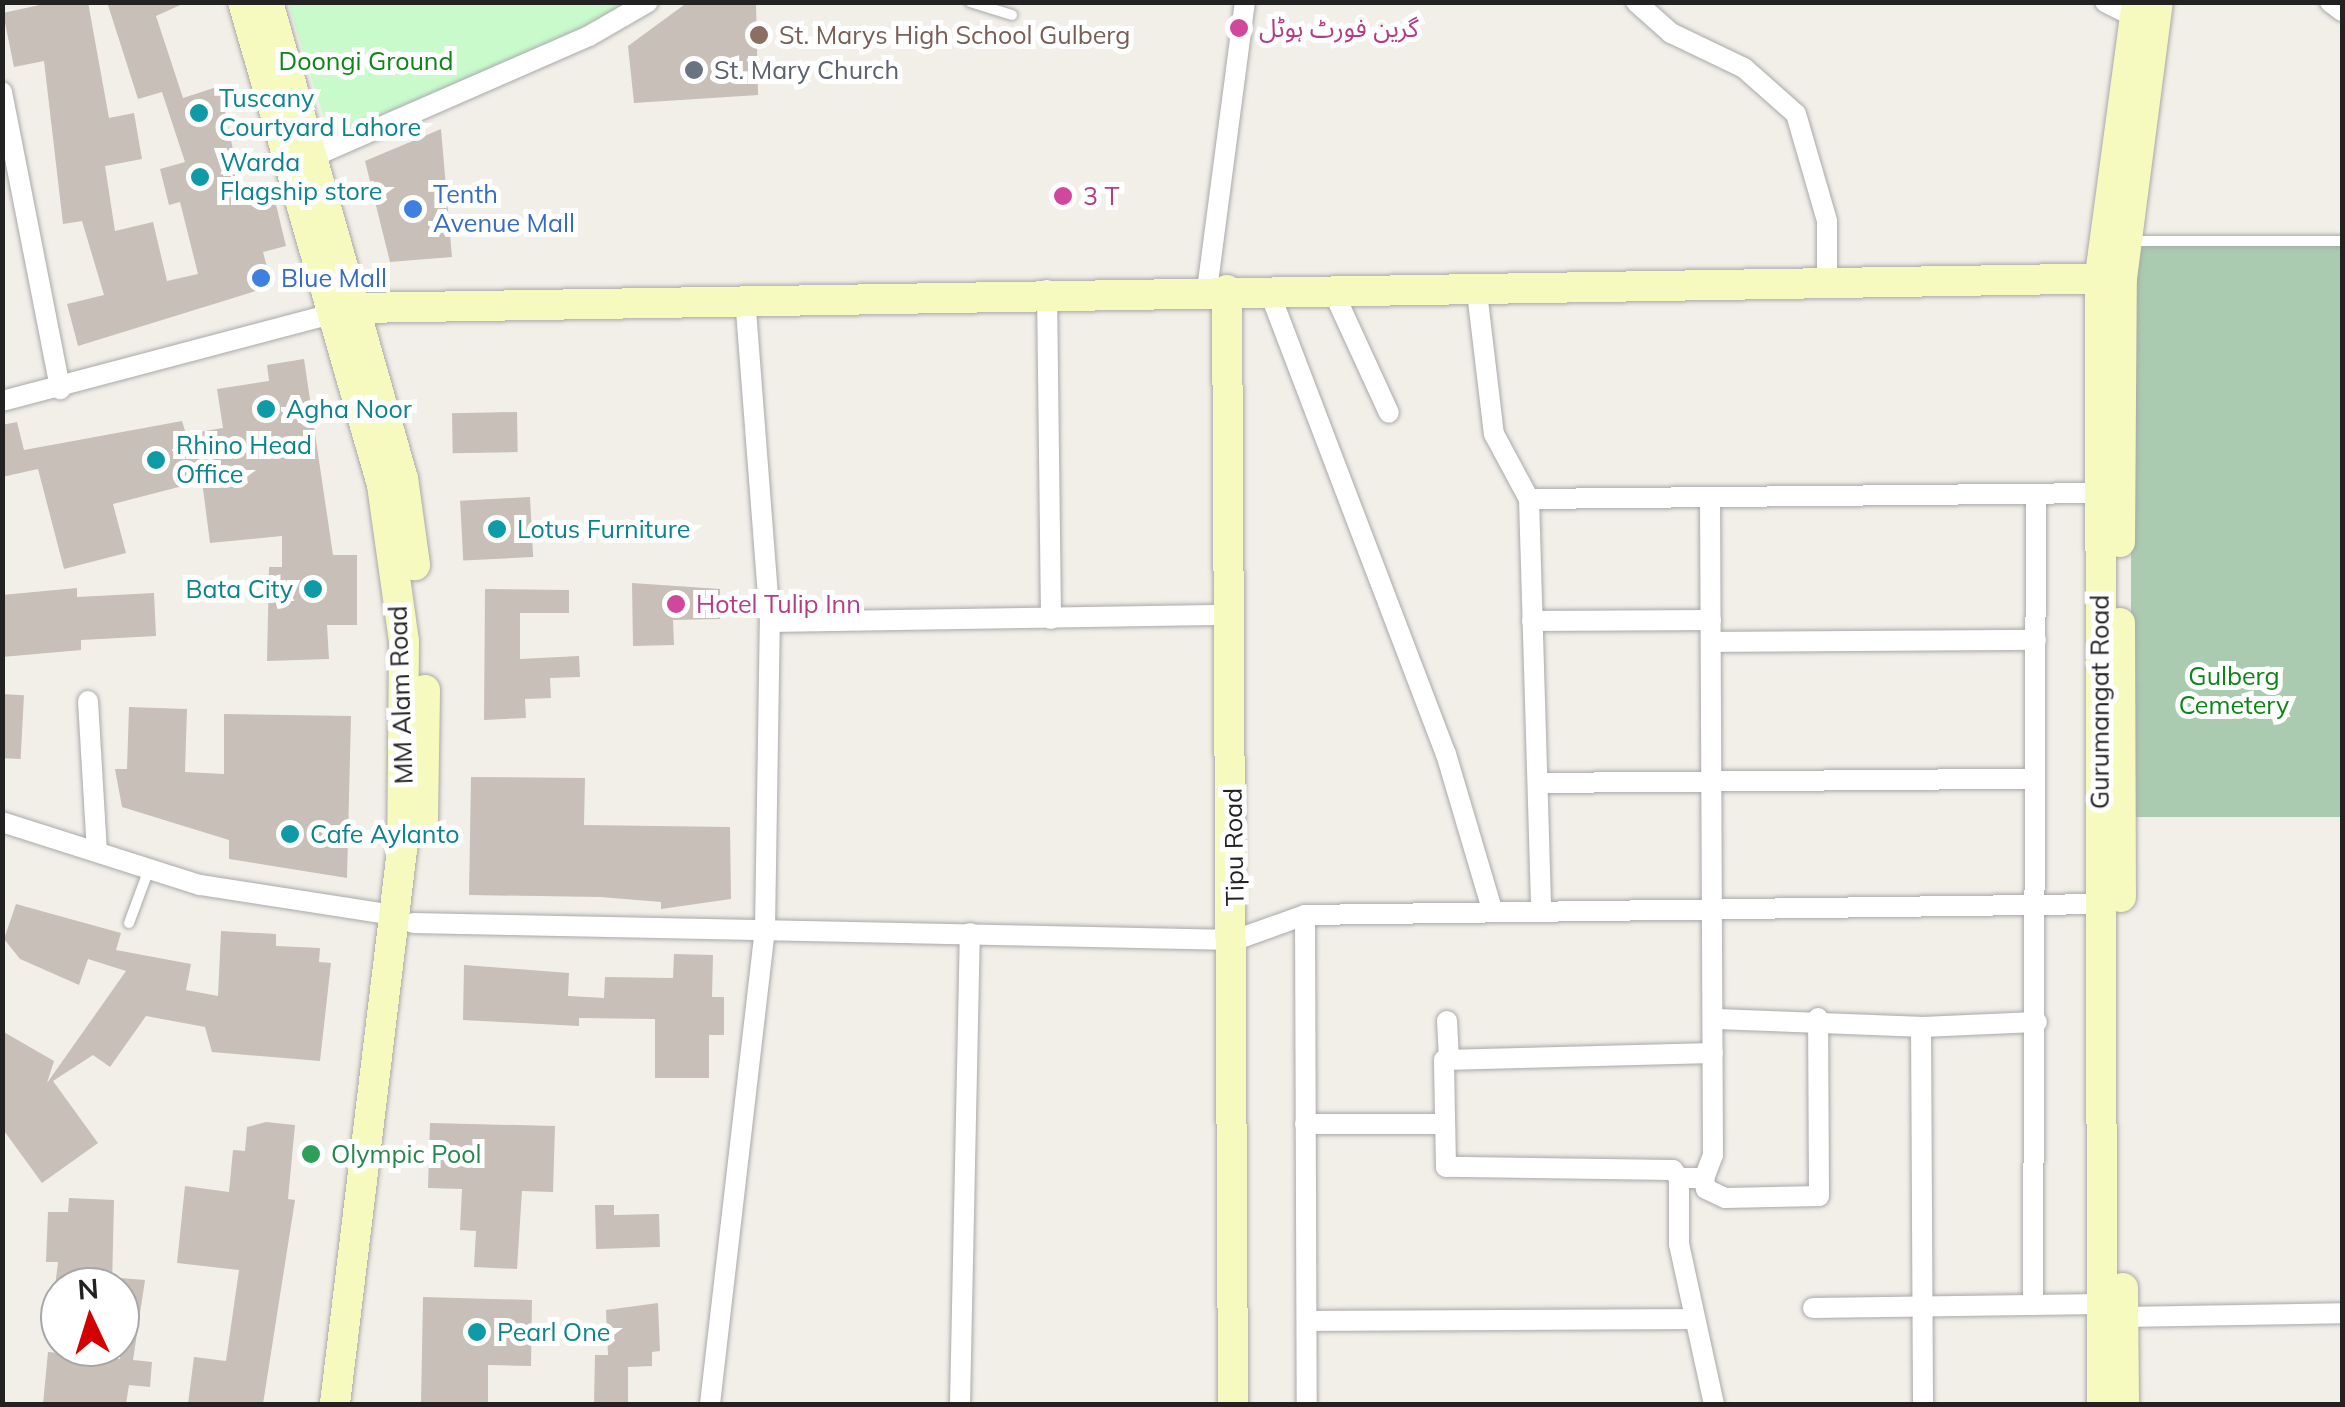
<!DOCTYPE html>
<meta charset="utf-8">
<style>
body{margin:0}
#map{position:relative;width:2345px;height:1407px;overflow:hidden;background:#f2efe9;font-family:Mulish,"Noto Sans Arabic",sans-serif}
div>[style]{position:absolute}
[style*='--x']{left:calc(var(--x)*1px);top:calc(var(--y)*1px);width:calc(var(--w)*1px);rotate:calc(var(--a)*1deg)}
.cemetery>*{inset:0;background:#aacbaf;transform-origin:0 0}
.park>*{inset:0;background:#c8facc}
.building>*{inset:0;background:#c7bfb8;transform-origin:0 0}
.roads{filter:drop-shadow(0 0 2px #a9a9a9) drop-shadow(0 0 2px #a9a9a9)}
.lane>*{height:10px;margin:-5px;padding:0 5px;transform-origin:5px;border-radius:5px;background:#fff}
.street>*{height:20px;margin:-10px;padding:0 10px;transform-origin:10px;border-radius:10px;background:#fff}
.secondary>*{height:30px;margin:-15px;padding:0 15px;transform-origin:15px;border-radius:15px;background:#f7fabf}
.dots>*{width:28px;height:28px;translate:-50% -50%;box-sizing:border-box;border:5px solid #fff;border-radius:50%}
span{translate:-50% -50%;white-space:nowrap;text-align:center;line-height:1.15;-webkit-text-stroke:10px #fff;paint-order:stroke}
.hotel-label{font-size:25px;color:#b23c85}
.left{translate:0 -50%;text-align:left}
.education-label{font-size:25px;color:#785e54}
.park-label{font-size:25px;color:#0c8416}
.worship-label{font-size:25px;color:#5b616d}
.culture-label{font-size:25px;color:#0d838f}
.right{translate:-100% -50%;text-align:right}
.shop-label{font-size:25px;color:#366cbe}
.street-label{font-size:25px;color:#222}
.leisure-label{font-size:25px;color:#27864d}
.frame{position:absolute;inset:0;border:5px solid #222;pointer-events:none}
.north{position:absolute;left:40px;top:1267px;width:100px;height:100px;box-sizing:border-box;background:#fff;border:2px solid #a7a7a7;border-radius:50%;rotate:356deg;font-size:28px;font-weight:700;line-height:40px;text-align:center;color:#222}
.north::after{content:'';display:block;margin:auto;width:35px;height:45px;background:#d40000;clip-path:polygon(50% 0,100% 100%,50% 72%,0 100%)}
</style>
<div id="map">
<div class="cemetery">
<i style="left:2131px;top:245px;width:211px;height:572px"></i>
</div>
<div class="park">
<i style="clip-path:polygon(288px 3px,637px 3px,330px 138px)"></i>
</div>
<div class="building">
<i style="clip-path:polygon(53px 2px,88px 2px,109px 118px,134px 113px,142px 159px,105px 166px,115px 231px,153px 222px,167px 281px,198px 274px,180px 202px,169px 205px,160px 169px,185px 162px,162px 92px,138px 99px,107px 2px,187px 2px,156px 16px,183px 98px,220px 86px,243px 199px,273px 192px,286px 246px,263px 252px,272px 286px,78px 346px,67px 304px,104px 295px,82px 221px,63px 224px,44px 61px,14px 67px,3px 13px)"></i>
<i style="clip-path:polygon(688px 2px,756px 2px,758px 95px,634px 103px,628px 46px)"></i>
<i style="clip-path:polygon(441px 129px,452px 257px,390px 262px,365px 161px)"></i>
<i style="clip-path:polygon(304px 359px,333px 555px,357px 555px,357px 625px,327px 625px,329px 659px,267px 661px,269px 567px,282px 567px,282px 536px,210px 543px,202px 481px,113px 504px,126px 553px,64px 569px,38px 469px,2px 477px,2px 425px,17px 422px,24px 450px,182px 421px,186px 434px,223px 428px,217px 389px,269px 381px,267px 365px)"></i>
<i style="left:517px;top:412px;width:40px;height:65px;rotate:89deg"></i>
<i style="left:530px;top:497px;width:60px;height:70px;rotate:87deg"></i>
<i style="clip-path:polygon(632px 583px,720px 589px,720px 619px,673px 620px,674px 645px,633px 646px)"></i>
<i style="clip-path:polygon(77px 588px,77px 597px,154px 593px,156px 636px,81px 640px,81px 650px,2px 657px,2px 595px)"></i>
<i style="clip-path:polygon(485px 589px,569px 590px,569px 613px,520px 613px,520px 659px,579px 656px,580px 677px,550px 678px,551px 698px,525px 699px,526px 718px,484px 720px)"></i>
<i style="left:2px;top:694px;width:22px;height:64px;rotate:3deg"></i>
<i style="clip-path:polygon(129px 707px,187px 709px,185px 772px,224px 774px,224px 714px,351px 716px,347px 878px,229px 859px,229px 840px,122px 807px,115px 769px,127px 769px)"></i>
<i style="clip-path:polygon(471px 777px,585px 778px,584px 825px,730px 827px,731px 899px,661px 909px,661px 902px,600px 897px,469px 895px)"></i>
<i style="clip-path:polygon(16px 904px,121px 933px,116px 950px,191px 964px,186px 990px,218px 996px,221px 931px,276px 934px,276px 946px,320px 948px,319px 962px,331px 963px,320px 1061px,212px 1052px,205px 1027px,146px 1016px,110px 1067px,93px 1055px,53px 1081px,98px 1143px,42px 1183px,2px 1128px,2px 1031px,54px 1061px,47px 1083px,126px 971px,88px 959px,79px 985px,20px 959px,4px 939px)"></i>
<i style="clip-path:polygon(674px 954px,713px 955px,712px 997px,724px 997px,724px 1035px,709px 1035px,709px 1078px,655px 1078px,655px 1019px,579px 1018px,579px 1026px,463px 1020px,464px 965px,569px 973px,568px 996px,604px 998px,605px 977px,673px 978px)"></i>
<i style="clip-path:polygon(266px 1122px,295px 1125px,288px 1199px,295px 1200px,263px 1404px,188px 1404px,194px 1357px,226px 1361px,239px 1270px,177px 1263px,185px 1186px,229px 1192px,233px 1150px,245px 1151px,247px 1127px)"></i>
<i style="clip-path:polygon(430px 1123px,555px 1126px,553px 1192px,522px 1191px,517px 1269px,474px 1267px,476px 1231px,460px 1230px,462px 1189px,428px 1188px)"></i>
<i style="clip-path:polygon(69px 1198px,114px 1200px,112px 1287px,55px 1287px,58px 1262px,46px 1262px,48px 1212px,68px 1212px)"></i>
<i style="clip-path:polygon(595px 1205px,614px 1205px,614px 1215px,659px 1214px,660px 1247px,596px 1249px)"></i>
<i style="clip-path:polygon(120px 1278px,145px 1280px,133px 1360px,152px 1362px,150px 1387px,129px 1385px,126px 1404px,43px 1404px,48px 1352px,120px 1359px)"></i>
<i style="clip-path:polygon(423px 1297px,532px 1300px,531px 1366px,488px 1365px,488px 1404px,421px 1404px)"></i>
<i style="clip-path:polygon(658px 1303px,660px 1351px,652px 1352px,652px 1366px,628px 1367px,628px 1404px,594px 1404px,595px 1355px,608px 1355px,606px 1310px)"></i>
</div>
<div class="roads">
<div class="lane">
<i style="--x:970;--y:2;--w:44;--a:17.2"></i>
<i style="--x:2133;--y:241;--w:209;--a:0"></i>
<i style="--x:129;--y:923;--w:58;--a:-69.7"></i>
</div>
<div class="street">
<i style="--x:1636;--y:2;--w:47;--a:41.5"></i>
<i style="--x:1671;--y:33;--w:81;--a:25.6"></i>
<i style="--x:1744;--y:68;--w:69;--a:41.5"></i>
<i style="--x:1796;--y:114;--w:111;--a:73.8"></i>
<i style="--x:1827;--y:221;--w:59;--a:90"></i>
<i style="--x:2105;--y:2;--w:34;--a:27"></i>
<i style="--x:2330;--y:2;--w:15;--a:37"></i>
<i style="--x:2;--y:92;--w:303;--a:78.9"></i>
<i style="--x:312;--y:157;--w:302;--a:-23.6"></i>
<i style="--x:589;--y:36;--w:68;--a:-30"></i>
<i style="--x:1476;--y:284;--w:151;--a:83.2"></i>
<i style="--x:1494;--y:434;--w:74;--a:61.7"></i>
<i style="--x:1529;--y:499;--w:408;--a:88.3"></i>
<i style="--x:1332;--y:289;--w:136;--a:65.3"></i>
<i style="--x:1047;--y:290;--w:329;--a:89.3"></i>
<i style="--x:1207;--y:290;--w:290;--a:-82.5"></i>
<i style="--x:1269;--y:291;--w:496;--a:69.1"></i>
<i style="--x:1446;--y:754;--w:162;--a:73.5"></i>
<i style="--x:2;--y:401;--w:345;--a:-14.8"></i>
<i style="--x:1710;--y:497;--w:658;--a:89.74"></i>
<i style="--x:1713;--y:1155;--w:25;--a:111"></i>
<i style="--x:1704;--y:1178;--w:25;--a:180"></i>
<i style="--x:1679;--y:1178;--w:66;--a:90"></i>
<i style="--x:1679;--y:1244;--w:164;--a:77.7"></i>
<i style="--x:1529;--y:499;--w:570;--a:-0.6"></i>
<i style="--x:1532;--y:621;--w:179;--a:-0.3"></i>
<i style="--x:770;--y:622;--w:460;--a:-0.9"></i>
<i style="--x:1711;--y:642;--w:325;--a:-0.4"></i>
<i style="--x:88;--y:701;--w:151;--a:86.6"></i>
<i style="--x:1538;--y:783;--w:497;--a:-0.5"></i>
<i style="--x:2;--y:822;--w:208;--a:17.7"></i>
<i style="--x:200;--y:885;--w:195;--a:8.8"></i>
<i style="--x:1305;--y:915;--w:489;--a:89.8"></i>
<i style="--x:413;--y:923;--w:822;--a:1.18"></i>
<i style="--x:1235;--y:940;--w:74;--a:-19.7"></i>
<i style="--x:1305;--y:915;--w:796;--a:-0.79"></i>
<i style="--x:1714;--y:1019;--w:207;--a:2.2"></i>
<i style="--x:1447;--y:1021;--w:34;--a:87"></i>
<i style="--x:1305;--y:1124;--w:136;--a:0"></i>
<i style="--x:1679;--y:1178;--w:10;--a:-127"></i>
<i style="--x:1673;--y:1170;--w:227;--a:-179.2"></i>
<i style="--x:1446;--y:1167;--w:107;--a:-91.1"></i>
<i style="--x:1444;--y:1060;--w:269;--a:-1.5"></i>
<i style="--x:1704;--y:1178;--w:11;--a:80"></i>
<i style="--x:1706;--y:1189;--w:21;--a:25"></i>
<i style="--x:1725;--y:1198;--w:94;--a:-1.2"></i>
<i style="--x:1819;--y:1196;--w:178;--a:-90.3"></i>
<i style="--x:2033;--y:1305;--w:811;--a:-89.79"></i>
<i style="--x:1813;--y:1308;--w:289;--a:-0.8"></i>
<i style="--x:2123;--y:1317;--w:219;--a:-1"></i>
<i style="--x:1308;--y:1321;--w:386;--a:-0.3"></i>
<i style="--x:710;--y:1404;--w:478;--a:-83.4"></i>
<i style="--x:765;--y:929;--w:307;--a:-89.1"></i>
<i style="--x:770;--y:622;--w:324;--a:-94.4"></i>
<i style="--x:960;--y:1404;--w:471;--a:-88.8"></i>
<i style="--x:1923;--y:1404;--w:377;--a:-90.3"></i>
<i style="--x:1921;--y:1027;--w:116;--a:-2.5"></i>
</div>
<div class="secondary">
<i style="--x:243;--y:2;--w:503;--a:73.94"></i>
<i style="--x:382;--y:485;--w:158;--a:82"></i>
<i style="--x:404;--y:641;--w:209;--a:90.5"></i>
<i style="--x:402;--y:850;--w:558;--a:96.9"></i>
<i style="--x:268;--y:2;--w:495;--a:74.2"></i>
<i style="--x:403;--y:478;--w:88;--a:82.1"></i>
<i style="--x:1227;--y:290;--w:1114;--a:89.69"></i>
<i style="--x:357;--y:308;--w:1765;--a:-0.97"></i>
<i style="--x:2120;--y:542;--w:264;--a:-89.6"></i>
<i style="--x:2122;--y:278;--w:278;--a:-82.6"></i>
<i style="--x:2120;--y:623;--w:274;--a:89.8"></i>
<i style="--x:423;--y:819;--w:129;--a:-89.1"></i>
<i style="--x:2123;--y:1288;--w:116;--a:89.5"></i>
<i style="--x:2102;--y:1404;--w:1129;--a:-90.1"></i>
<i style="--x:2100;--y:275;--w:275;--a:-82.3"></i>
</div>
</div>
<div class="dots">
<i style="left:1239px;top:28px;background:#d1479c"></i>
<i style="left:759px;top:35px;background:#8d6e63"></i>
<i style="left:694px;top:70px;background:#6b7280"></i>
<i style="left:199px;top:113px;background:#0f9aa8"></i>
<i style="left:200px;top:177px;background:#0f9aa8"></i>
<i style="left:1063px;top:196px;background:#d1479c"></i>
<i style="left:413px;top:209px;background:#3f7fe0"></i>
<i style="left:261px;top:278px;background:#3f7fe0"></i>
<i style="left:266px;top:409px;background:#0f9aa8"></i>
<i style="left:156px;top:460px;background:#0f9aa8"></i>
<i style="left:497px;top:529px;background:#0f9aa8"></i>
<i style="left:313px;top:589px;background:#0f9aa8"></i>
<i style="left:676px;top:604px;background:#d1479c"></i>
<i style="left:290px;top:834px;background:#0f9aa8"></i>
<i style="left:311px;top:1154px;background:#2e9e5b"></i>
<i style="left:477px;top:1332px;background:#0f9aa8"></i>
</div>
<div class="hotel-label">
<span class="left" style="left:1259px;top:28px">گرین فورٹ ہوٹل</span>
<span class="left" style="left:1083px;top:196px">3 T</span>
<span class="left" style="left:696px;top:604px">Hotel Tulip Inn</span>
</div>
<div class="education-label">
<span class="left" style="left:779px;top:35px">St. Marys High School Gulberg</span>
</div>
<div class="park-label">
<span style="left:366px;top:61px">Doongi Ground</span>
<span style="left:2234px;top:691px">Gulberg<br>Cemetery</span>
</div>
<div class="worship-label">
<span class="left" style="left:714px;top:70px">St. Mary Church</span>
</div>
<div class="culture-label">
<span class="left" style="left:219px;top:113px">Tuscany<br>Courtyard Lahore</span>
<span class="left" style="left:220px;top:177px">Warda<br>Flagship store</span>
<span class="left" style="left:286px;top:409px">Agha Noor</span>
<span class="left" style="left:176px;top:460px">Rhino Head<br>Office</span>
<span class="left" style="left:517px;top:529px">Lotus Furniture</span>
<span class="right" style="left:293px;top:589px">Bata City</span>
<span class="left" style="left:310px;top:834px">Cafe Aylanto</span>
<span class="left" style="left:497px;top:1332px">Pearl One</span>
</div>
<div class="shop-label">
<span class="left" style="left:433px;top:209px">Tenth<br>Avenue Mall</span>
<span class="left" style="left:281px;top:278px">Blue Mall</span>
</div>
<div class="street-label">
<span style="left:401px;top:695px;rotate:-92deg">MM Alam Road</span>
<span style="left:2100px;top:702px;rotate:-90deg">Gurumangat Road</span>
<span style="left:1234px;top:847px;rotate:-91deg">Tipu Road</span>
</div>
<div class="leisure-label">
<span class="left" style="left:331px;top:1154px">Olympic Pool</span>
</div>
<div class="frame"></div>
<div class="north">N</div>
</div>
